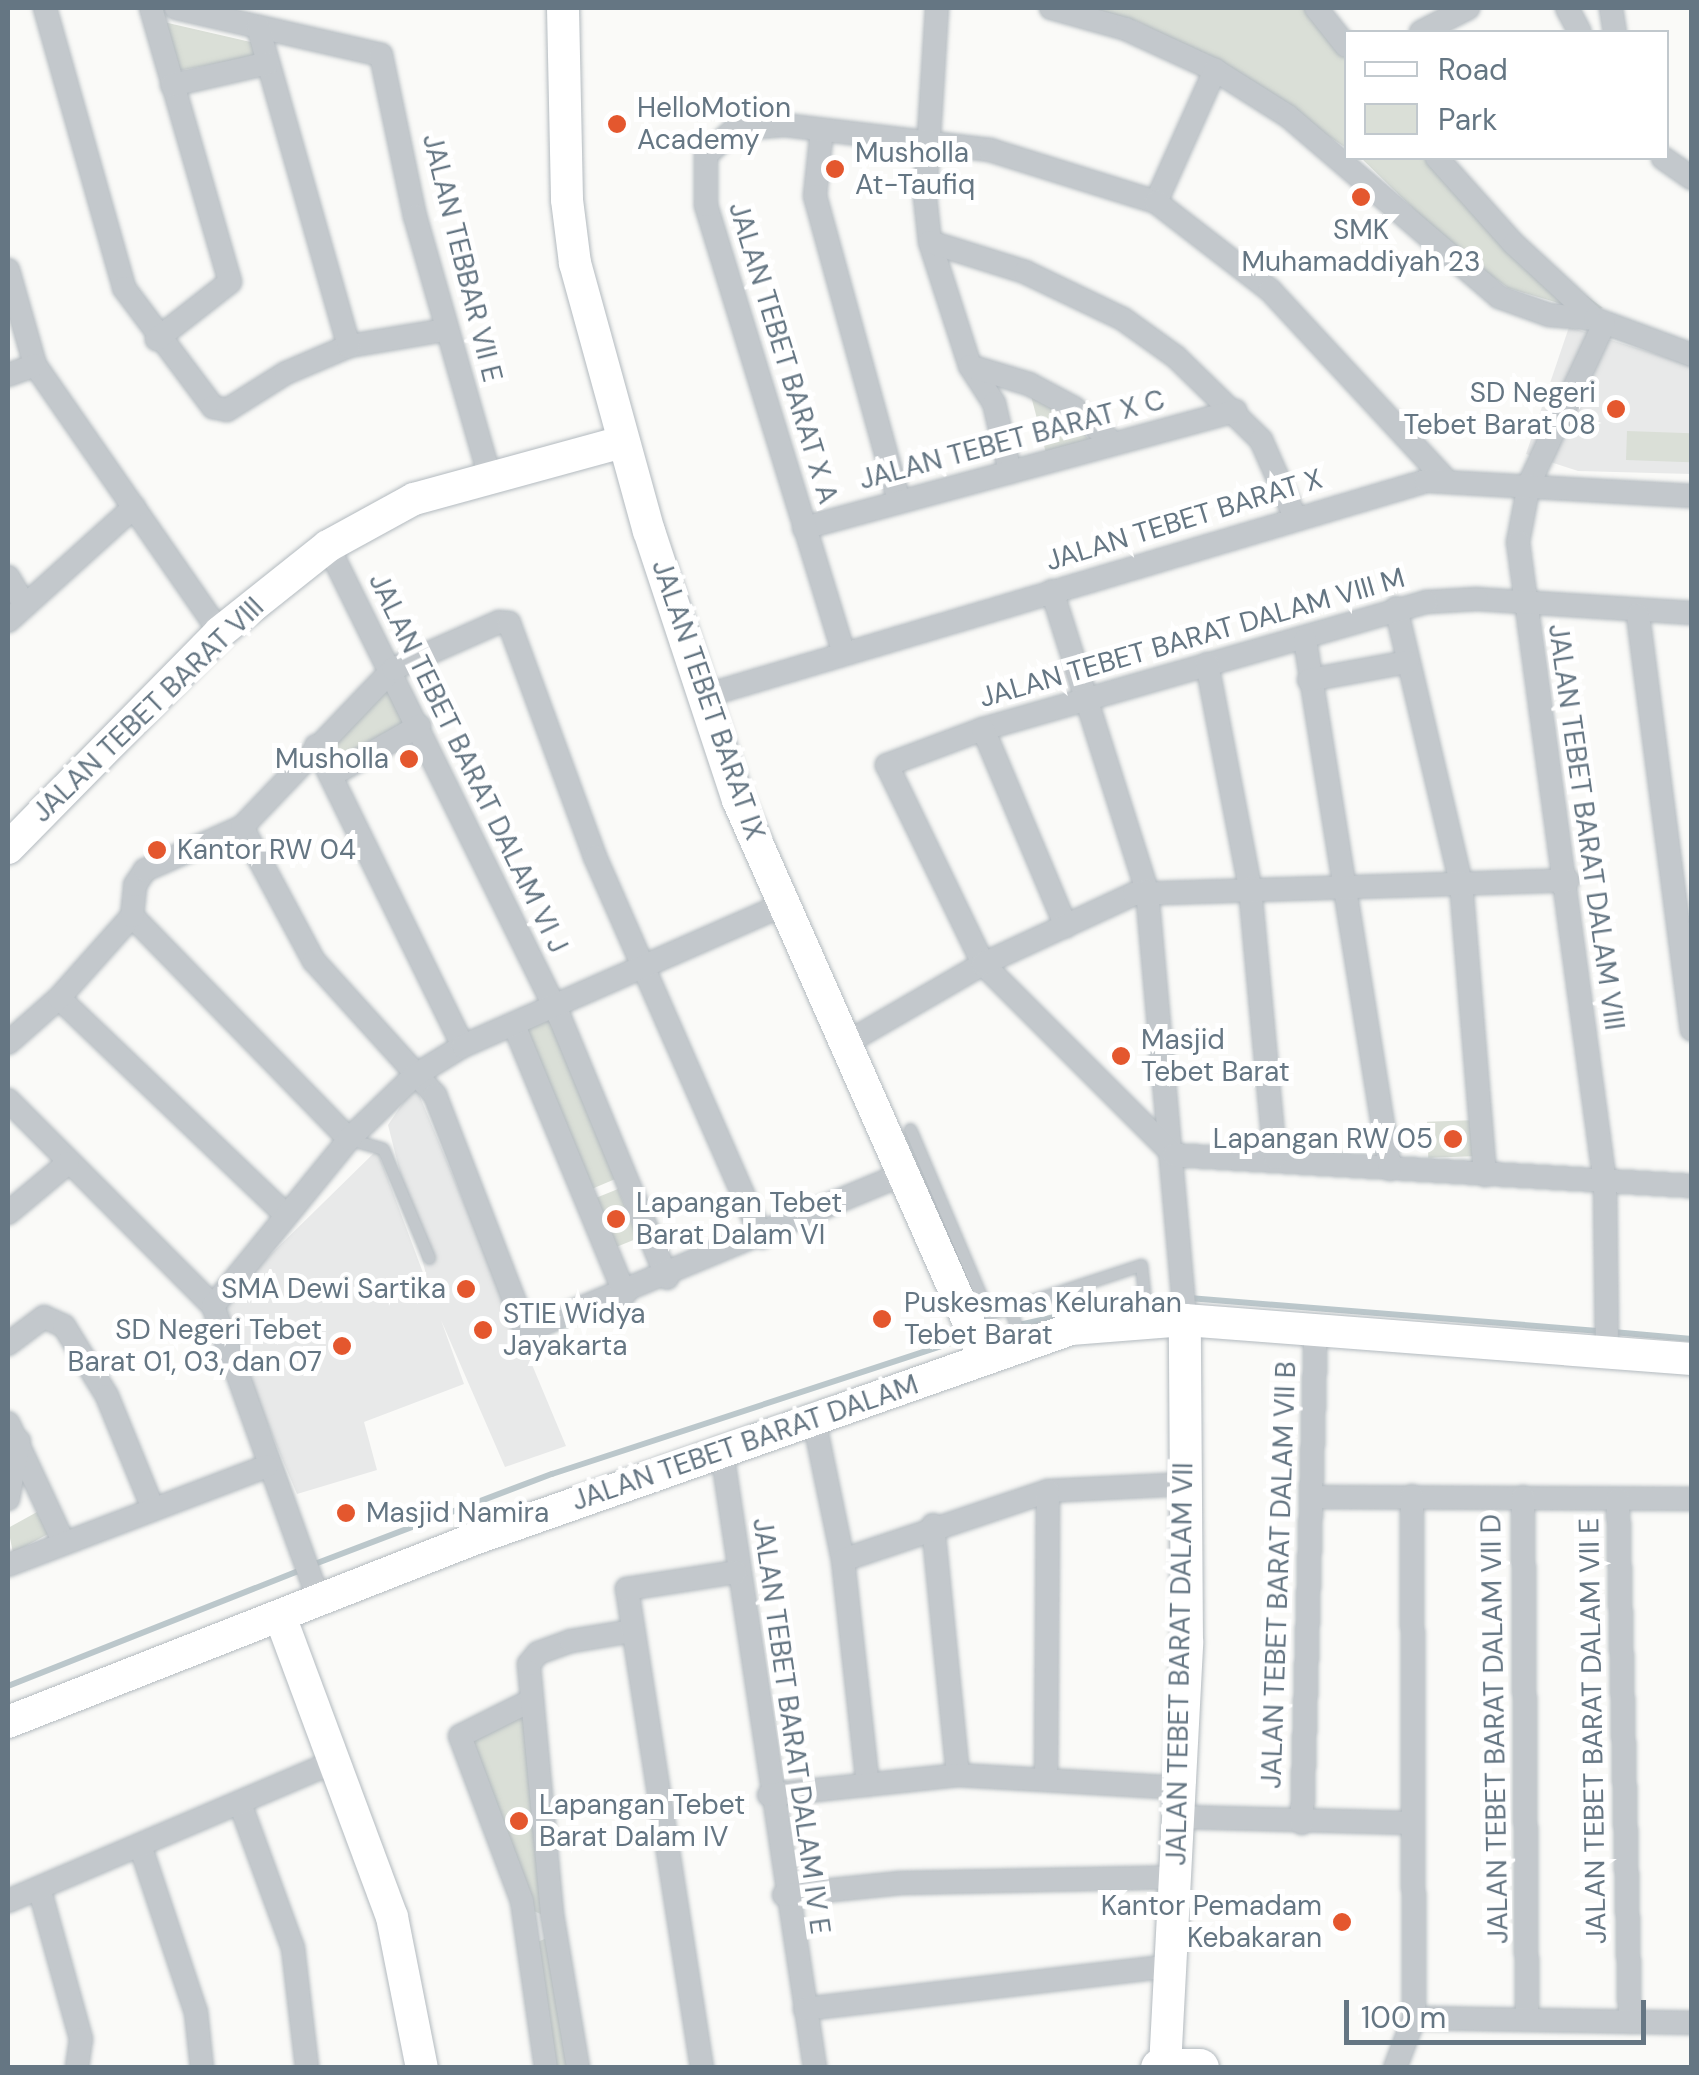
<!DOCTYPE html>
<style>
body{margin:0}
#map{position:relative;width:1699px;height:2075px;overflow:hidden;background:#fafaf8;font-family:"DM Sans",sans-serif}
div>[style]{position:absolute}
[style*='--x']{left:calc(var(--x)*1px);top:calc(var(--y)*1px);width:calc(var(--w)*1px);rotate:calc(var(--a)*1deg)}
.built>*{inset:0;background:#e8e9e9}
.green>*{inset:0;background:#dadfd7;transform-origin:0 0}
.stream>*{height:6px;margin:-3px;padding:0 3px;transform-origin:3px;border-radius:3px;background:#bbc7cb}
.roads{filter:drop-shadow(0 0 2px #b3babf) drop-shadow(0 0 2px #b3babf)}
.lane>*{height:11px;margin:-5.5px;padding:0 5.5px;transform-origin:5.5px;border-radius:5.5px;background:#c3c8cc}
.street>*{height:22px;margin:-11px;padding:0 11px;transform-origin:11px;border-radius:11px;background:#c3c8cc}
.secondary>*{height:32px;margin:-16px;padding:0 16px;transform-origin:16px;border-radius:16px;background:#fff}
.primary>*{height:38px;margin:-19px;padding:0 19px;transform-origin:19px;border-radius:19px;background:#fff}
.dots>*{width:28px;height:28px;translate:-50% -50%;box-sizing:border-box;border:5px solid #fff;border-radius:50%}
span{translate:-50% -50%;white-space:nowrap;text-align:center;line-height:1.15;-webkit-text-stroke:10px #fff;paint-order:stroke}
.poi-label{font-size:28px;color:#657683}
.left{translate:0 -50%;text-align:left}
.right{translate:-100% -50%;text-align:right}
.street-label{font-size:28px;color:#657683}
.frame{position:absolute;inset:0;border:10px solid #657683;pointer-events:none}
.legend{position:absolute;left:1344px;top:30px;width:325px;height:130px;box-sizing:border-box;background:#fff;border:2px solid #c1c8cd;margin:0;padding:12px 18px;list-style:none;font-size:30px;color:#657683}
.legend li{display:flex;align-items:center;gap:20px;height:50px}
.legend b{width:50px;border:2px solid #c1c8cd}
.scale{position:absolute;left:1344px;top:2000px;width:302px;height:45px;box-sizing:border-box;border:5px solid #657683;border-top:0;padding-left:12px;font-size:30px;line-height:35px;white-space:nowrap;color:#657683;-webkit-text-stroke:8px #fff;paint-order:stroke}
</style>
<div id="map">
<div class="built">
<i style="clip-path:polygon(1569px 327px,1691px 365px,1691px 474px,1578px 471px,1526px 454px)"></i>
<i style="clip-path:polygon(415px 1085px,566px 1446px,505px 1467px,441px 1320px,464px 1384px,364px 1422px,377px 1470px,297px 1494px,218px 1306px,377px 1150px,431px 1294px,388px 1125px)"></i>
</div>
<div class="green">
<i style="clip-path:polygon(1082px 8px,1307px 8px,1346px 53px,1346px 148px,1219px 62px,1136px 21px)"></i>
<i style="clip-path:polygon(155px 20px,255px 43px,262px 55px,172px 72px)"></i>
<i style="clip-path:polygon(1361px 158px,1436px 158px,1501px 233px,1603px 308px,1585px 311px,1508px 288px,1457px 251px)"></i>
<i style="clip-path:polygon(1030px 392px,1078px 424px,1091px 443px,1047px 457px)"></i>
<i style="left:1627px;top:431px;width:64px;height:29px;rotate:2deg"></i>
<i style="clip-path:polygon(391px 677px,410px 721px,336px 765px,320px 745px)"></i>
<i style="left:549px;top:1018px;width:174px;height:30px;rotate:67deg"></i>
<i style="left:1478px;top:1120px;width:36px;height:51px;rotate:88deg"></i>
<i style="left:618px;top:1189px;width:53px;height:26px;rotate:68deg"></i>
<i style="clip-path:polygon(37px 1512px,48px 1534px,13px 1553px,8px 1528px)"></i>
<i style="clip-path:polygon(523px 1713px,543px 1915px,529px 1909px,464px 1736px)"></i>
<i style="clip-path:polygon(549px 1937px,573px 2067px,553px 2067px,535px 1943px)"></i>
</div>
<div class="stream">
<i style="--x:1189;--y:1298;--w:413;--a:4.6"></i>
<i style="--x:1613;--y:1332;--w:79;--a:5.1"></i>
<i style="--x:983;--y:1333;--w:147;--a:-12.6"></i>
<i style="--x:1126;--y:1301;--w:51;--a:-2.2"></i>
<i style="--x:312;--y:1565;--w:257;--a:-20.8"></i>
<i style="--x:552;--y:1474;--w:436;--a:-18.2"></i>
<i style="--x:8;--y:1686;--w:315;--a:-21.6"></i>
</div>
<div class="roads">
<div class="lane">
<i style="--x:910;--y:1129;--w:200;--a:67"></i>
<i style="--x:988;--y:1313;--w:23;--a:-13"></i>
<i style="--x:349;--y:1139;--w:35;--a:16"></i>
<i style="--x:383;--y:1149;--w:118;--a:67.1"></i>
<i style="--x:1022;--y:1343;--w:37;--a:-109"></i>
<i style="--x:1010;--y:1308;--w:138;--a:-18.2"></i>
<i style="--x:1141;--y:1265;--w:55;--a:83.8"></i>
</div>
<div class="street">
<i style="--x:45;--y:8;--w:291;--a:74.2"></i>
<i style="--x:124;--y:288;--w:149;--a:53.2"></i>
<i style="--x:213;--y:407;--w:14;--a:12"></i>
<i style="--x:227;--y:410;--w:70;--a:-32.1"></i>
<i style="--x:286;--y:373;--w:69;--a:-23.2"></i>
<i style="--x:349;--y:346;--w:97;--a:-9.5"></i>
<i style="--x:151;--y:8;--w:285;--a:73.9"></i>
<i style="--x:230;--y:282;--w:93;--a:142"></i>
<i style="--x:176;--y:8;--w:210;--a:12.9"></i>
<i style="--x:381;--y:55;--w:165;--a:78.1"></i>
<i style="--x:415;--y:216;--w:268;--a:74"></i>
<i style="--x:937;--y:8;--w:189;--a:93.6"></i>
<i style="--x:925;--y:197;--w:45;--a:83.7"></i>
<i style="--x:930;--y:242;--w:130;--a:72.1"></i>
<i style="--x:970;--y:366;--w:44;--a:57"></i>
<i style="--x:994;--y:403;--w:71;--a:76.9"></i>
<i style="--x:1051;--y:8;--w:78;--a:15.6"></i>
<i style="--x:1126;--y:29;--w:98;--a:24.7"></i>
<i style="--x:1215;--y:70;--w:86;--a:32.2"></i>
<i style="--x:1288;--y:116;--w:278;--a:40.6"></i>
<i style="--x:1499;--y:297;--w:53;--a:19.8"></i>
<i style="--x:1549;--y:315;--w:46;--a:5"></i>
<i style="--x:1316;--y:8;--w:48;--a:51.7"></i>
<i style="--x:1567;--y:8;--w:27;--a:62"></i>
<i style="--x:1611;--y:8;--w:24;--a:81"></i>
<i style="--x:258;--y:27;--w:332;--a:74.1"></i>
<i style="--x:1421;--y:32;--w:53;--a:-27.1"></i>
<i style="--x:172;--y:85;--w:98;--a:-12.9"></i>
<i style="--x:822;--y:130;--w:66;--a:96.1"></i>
<i style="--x:815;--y:196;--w:316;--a:74.6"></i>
<i style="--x:1437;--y:158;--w:115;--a:48.2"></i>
<i style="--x:1514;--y:244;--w:110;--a:42.8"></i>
<i style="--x:1595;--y:319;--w:103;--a:20.4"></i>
<i style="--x:1663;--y:158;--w:35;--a:35"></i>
<i style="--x:1156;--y:202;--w:145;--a:-65.9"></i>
<i style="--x:930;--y:242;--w:100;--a:17.5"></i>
<i style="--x:1025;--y:272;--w:109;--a:25.6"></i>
<i style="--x:1123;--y:319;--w:65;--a:35.6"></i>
<i style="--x:1176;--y:357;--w:119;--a:44.3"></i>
<i style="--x:1261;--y:440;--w:84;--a:66.2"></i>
<i style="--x:8;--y:270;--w:99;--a:74.1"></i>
<i style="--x:35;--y:365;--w:325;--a:55.3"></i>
<i style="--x:1604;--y:324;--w:177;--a:115.1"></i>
<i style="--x:1529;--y:484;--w:59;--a:100.7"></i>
<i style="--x:1518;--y:542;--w:647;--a:82.27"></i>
<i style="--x:1605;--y:1183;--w:172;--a:89.3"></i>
<i style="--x:970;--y:366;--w:62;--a:17"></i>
<i style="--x:1029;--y:384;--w:51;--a:28.1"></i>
<i style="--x:1074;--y:408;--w:52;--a:41.9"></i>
<i style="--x:8;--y:375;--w:29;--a:-20"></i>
<i style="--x:804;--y:528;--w:447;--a:-15.2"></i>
<i style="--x:328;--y:546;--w:526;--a:63.82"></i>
<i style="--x:560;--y:1018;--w:281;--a:67.6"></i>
<i style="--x:8;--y:577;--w:29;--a:59"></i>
<i style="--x:1052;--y:591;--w:315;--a:72.4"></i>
<i style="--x:1147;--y:891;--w:431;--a:84.9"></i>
<i style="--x:1396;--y:608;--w:283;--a:76.7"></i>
<i style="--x:1461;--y:883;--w:293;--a:85.3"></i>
<i style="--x:1692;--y:613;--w:215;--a:-176.3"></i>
<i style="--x:1477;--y:599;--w:51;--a:176.6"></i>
<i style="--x:1426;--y:602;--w:461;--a:164"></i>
<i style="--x:983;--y:729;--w:103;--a:159.4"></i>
<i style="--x:887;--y:765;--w:221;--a:64.2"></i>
<i style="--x:983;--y:964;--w:270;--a:45"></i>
<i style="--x:1174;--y:1155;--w:519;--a:3.42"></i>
<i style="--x:1638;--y:615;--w:418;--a:82.6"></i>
<i style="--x:8;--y:621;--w:170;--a:-42.1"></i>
<i style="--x:1305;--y:640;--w:536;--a:80.87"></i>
<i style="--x:844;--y:654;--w:470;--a:-107.1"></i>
<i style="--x:706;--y:205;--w:50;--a:-90"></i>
<i style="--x:706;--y:155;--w:39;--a:-42"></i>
<i style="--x:735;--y:129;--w:49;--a:-4.7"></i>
<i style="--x:784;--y:125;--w:208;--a:6.9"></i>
<i style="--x:990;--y:150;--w:174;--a:17.4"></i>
<i style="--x:1156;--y:202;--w:144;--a:37.7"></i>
<i style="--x:1270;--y:290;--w:256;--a:47.2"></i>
<i style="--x:1207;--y:664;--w:228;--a:79.1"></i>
<i style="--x:1250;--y:888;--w:271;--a:84.7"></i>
<i style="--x:1309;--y:680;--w:100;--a:-10.4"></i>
<i style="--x:704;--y:696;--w:753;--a:-16.58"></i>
<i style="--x:1426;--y:481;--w:266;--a:3.2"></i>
<i style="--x:983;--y:729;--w:214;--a:67.2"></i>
<i style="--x:316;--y:746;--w:334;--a:63.9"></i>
<i style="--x:334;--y:774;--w:98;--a:-29.5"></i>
<i style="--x:242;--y:827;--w:152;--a:61.8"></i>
<i style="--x:314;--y:961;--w:181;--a:47.9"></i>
<i style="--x:435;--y:1095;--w:253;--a:68.9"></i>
<i style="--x:526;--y:1331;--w:406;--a:-22.6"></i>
<i style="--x:132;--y:916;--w:311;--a:45.8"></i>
<i style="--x:59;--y:998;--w:314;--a:43.7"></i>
<i style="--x:514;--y:1025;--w:291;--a:67.6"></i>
<i style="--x:8;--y:1043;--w:68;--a:-41.4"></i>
<i style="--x:59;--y:998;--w:110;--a:-48.3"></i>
<i style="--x:132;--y:916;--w:31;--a:-84"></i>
<i style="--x:135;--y:885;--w:18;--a:-56"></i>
<i style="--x:145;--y:870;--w:106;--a:-23.9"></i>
<i style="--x:242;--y:827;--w:219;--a:-46.3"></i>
<i style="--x:393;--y:669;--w:116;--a:-23.9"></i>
<i style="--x:499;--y:622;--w:10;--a:6"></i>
<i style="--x:509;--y:623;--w:249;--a:69.8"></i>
<i style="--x:595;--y:857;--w:415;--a:66.3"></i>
<i style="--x:843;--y:1045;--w:162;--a:-30.1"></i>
<i style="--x:983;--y:964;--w:166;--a:-24.9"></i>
<i style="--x:1134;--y:894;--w:434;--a:-1.8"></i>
<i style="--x:8;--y:1100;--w:291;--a:45.1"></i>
<i style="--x:213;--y:1306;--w:313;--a:70.2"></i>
<i style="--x:8;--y:1213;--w:78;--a:-39.8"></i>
<i style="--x:213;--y:1306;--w:215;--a:-50.8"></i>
<i style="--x:349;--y:1139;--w:91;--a:-44.1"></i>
<i style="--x:414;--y:1076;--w:57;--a:-31.5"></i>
<i style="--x:463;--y:1046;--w:350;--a:-23.8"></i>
<i style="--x:8;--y:1344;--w:45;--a:-36.9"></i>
<i style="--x:44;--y:1317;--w:22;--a:24"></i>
<i style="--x:64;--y:1326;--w:82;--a:58.4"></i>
<i style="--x:107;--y:1396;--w:122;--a:67.8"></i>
<i style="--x:814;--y:1420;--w:143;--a:78.3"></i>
<i style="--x:843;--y:1560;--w:226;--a:83.7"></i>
<i style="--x:8;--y:1423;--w:130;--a:65"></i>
<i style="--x:722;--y:1452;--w:623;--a:81.41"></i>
<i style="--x:1312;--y:1497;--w:380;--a:0.3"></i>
<i style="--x:1523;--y:1497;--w:523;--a:89.56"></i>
<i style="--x:8;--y:1499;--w:59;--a:-79.3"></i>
<i style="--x:1618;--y:1499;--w:523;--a:88.69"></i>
<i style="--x:933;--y:1525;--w:251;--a:84.3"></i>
<i style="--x:843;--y:1560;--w:216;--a:-18.6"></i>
<i style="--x:1048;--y:1491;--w:136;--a:-2.9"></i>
<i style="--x:8;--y:1565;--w:277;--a:-20.9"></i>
<i style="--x:528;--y:1702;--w:76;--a:153.4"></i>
<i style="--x:460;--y:1736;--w:176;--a:69.4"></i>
<i style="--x:522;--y:1901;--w:169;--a:81.8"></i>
<i style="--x:1046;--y:1779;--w:288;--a:-89.6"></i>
<i style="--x:769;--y:1795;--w:190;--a:-6"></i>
<i style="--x:958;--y:1775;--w:224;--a:3.3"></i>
<i style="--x:241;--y:1806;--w:151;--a:69.9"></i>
<i style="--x:293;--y:1948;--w:121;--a:83.3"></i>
<i style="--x:1181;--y:1817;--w:230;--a:1.5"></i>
<i style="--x:1302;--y:1823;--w:496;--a:-88.4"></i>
<i style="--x:141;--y:1848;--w:173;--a:71.5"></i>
<i style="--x:196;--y:2012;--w:56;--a:83.9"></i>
<i style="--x:40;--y:1891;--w:154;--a:74.5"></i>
<i style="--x:81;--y:2039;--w:29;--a:98"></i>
<i style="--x:784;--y:1895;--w:117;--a:-5.9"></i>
<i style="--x:900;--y:1883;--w:276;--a:-1.2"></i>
<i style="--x:8;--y:1901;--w:358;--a:-23.1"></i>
<i style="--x:805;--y:2009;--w:367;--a:-6.7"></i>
<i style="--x:1414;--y:2018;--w:278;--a:1"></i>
<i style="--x:578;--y:2068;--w:156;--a:-99.6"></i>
<i style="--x:552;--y:1914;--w:251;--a:-95.3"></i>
<i style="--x:529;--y:1664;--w:14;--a:-51"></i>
<i style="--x:538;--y:1653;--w:35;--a:-20"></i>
<i style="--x:571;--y:1641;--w:62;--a:-9.3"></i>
<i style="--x:702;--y:2068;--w:485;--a:-98.9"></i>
<i style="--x:627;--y:1589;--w:110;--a:-8.9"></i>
<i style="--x:1395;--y:2068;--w:53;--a:-69.2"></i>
<i style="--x:1414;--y:2018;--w:522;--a:-90.22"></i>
</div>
<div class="secondary">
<i style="--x:563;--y:8;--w:192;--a:88.8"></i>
<i style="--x:567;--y:200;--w:64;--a:82.8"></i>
<i style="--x:575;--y:263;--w:278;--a:74.6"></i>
<i style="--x:649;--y:531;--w:283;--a:71.7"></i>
<i style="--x:738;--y:800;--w:609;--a:66.17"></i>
<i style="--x:8;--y:848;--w:303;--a:-45.5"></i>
<i style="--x:220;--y:632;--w:138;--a:-38.5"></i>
<i style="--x:328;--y:546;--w:98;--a:-28.7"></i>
<i style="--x:414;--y:499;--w:216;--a:-15.3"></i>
<i style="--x:280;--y:1616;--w:321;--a:69.6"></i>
<i style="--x:392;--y:1917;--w:154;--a:78.8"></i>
<i style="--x:8;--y:1722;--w:501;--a:-21.44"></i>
<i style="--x:474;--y:1539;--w:633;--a:-19.38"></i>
<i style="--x:1071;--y:1329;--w:114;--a:-4.5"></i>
<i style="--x:1185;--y:1320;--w:508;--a:4.4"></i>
<i style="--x:1165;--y:2067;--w:426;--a:-87"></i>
<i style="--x:1187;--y:1642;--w:322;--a:-90.4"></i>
</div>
<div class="primary">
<i style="--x:1160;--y:2068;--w:40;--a:0"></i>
</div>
</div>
<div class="dots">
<i style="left:617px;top:124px;background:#e4572e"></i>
<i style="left:835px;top:169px;background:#e4572e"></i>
<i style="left:1361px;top:197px;background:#e4572e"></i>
<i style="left:1616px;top:409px;background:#e4572e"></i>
<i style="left:409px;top:759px;background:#e4572e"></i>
<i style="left:157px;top:850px;background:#e4572e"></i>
<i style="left:1121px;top:1056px;background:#e4572e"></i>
<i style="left:1453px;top:1139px;background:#e4572e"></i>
<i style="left:616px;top:1219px;background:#e4572e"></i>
<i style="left:466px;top:1289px;background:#e4572e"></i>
<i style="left:882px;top:1319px;background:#e4572e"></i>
<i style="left:483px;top:1330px;background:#e4572e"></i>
<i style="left:342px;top:1346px;background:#e4572e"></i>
<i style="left:346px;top:1513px;background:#e4572e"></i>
<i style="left:519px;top:1821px;background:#e4572e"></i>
<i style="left:1342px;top:1922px;background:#e4572e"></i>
</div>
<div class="poi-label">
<span class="left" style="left:637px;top:124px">HelloMotion<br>Academy</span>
<span class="left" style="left:855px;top:169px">Musholla<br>At-Taufiq</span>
<span style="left:1361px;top:246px">SMK<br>Muhamaddiyah 23</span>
<span class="right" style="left:1596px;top:409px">SD Negeri<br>Tebet Barat 08</span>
<span class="right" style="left:389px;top:759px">Musholla</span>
<span class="left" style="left:177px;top:850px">Kantor RW 04</span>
<span class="left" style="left:1141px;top:1056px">Masjid<br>Tebet Barat</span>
<span class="right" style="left:1433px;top:1139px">Lapangan RW 05</span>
<span class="left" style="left:636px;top:1219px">Lapangan Tebet<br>Barat Dalam VI</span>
<span class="right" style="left:446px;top:1289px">SMA Dewi Sartika</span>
<span class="left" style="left:904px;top:1319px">Puskesmas Kelurahan<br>Tebet Barat</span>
<span class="left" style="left:503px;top:1330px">STIE Widya<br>Jayakarta</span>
<span class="right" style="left:322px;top:1346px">SD Negeri Tebet<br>Barat 01, 03, dan 07</span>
<span class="left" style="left:366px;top:1513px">Masjid Namira</span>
<span class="left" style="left:539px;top:1821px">Lapangan Tebet<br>Barat Dalam IV</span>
<span class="right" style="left:1322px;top:1922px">Kantor Pemadam<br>Kebakaran</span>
</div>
<div class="street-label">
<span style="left:462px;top:258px;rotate:76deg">JALAN TEBBAR VII E</span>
<span style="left:783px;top:353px;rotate:73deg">JALAN TEBET BARAT X A</span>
<span style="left:1012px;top:440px;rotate:-15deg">JALAN TEBET BARAT X C</span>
<span style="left:1184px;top:520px;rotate:-17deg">JALAN TEBET BARAT X</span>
<span style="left:1192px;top:638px;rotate:-16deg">JALAN TEBET BARAT DALAM VIII M</span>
<span style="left:708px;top:700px;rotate:71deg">JALAN TEBET BARAT IX</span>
<span style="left:148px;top:710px;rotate:-44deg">JALAN TEBET BARAT VIII</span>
<span style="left:468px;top:763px;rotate:64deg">JALAN TEBET BARAT DALAM VI J</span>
<span style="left:1586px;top:827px;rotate:82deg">JALAN TEBET BARAT DALAM VIII</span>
<span style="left:745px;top:1443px;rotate:-19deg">JALAN TEBET BARAT DALAM</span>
<span style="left:1279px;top:1575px;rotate:-88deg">JALAN TEBET BARAT DALAM VII B</span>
<span style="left:1180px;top:1664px;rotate:-89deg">JALAN TEBET BARAT DALAM VII</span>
<span style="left:791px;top:1726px;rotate:82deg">JALAN TEBET BARAT DALAM IV E</span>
<span style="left:1495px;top:1729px;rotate:-91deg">JALAN TEBET BARAT DALAM VII D</span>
<span style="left:1593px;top:1731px;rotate:-91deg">JALAN TEBET BARAT DALAM VII E</span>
</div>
<div class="frame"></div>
<ul class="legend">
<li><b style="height:12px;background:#fff"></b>Road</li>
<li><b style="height:28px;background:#dadfd7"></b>Park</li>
</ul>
<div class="scale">100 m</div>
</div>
